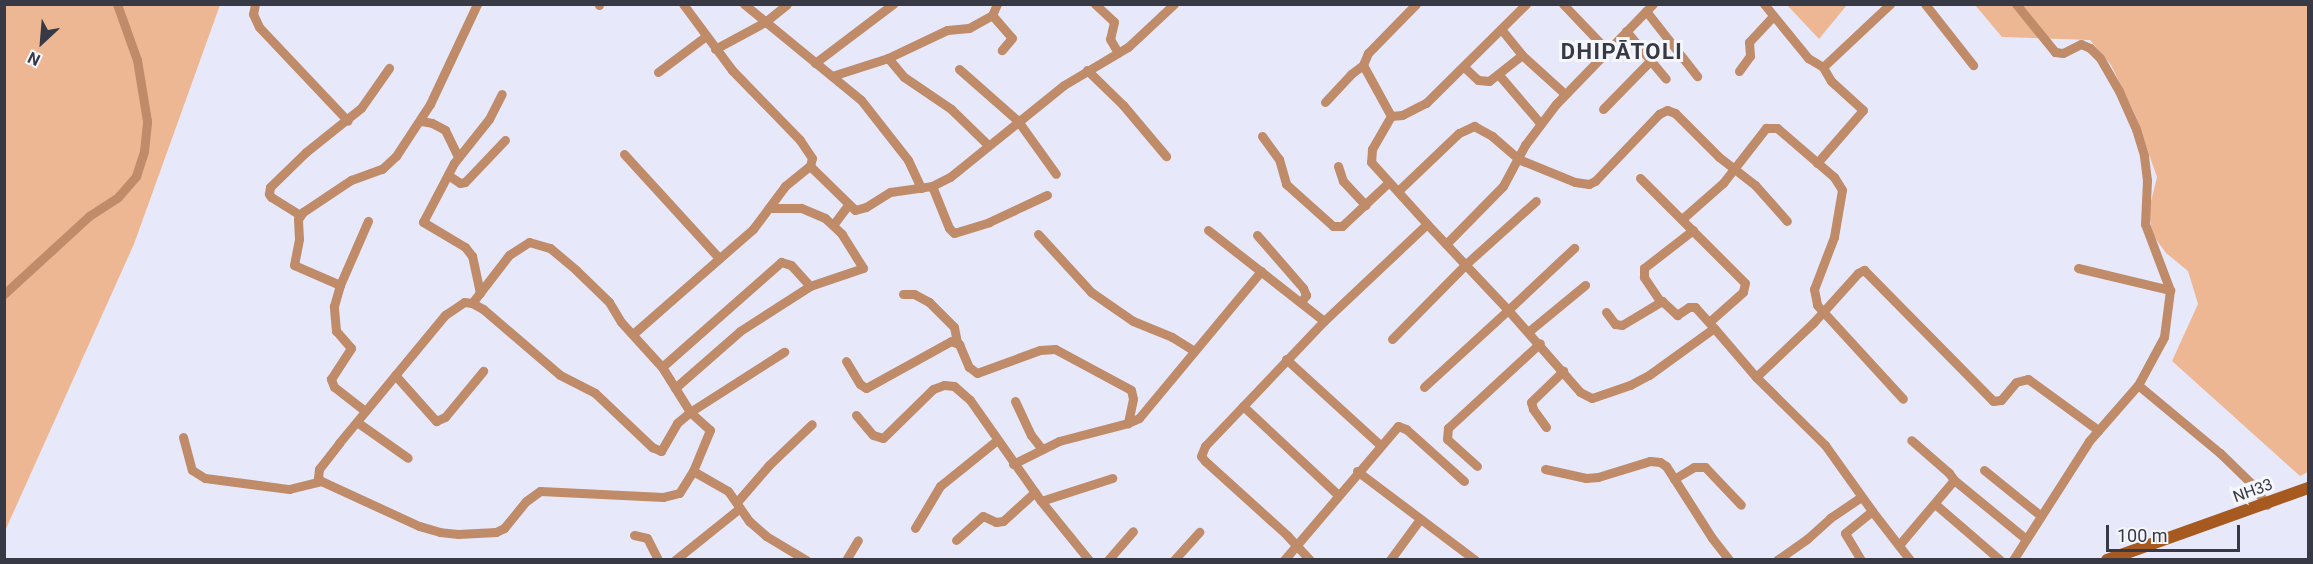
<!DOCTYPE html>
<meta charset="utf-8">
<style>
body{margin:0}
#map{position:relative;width:2313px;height:564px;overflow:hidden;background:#e7e9fb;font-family:Roboto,sans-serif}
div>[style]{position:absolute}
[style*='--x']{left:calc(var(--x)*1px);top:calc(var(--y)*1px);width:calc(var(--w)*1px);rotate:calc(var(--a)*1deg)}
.green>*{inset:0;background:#eeb793}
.minor>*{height:9px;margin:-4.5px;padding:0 4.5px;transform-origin:4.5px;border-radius:4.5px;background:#bf8b69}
.secondary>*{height:12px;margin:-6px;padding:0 6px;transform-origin:6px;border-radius:6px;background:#a65a20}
span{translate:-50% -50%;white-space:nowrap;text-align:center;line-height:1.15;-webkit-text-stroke:6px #f6f7fd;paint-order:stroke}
.street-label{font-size:16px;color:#373944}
.district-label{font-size:22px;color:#373944;font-weight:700;letter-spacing:1.5px}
.frame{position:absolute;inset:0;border:6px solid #373944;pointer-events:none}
.north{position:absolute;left:12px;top:12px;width:60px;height:60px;-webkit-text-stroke:4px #f6f7fd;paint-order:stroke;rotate:206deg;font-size:16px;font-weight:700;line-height:24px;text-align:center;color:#373944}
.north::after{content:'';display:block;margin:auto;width:21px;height:27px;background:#373944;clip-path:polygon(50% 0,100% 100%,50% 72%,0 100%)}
.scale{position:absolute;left:2106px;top:525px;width:134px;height:27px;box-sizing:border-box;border:3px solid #373944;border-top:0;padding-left:8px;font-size:18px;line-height:21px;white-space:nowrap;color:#373944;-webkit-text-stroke:4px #f6f7fd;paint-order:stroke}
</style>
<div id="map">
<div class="green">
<i style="clip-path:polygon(5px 5px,220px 5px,134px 244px,5px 531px)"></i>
<i style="clip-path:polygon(1787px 5px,1847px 5px,1819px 39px)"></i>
<i style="clip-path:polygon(1975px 5px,2308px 5px,2308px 472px,2300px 476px,2172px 361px,2198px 304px,2188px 271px,2166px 253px,2152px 234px,2149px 210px,2157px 177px,2134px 112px,2111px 65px,2090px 40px,2002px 37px)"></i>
</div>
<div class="minor">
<i style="--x:255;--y:4;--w:10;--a:101"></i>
<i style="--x:253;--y:14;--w:14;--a:65"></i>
<i style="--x:259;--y:27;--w:129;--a:46.6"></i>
<i style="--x:744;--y:4;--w:151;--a:39.4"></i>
<i style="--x:861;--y:100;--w:76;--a:51.9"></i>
<i style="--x:908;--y:160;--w:31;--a:65"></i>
<i style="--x:997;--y:4;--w:12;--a:114"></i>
<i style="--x:992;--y:15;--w:30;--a:49"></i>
<i style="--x:1012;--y:38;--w:16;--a:130"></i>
<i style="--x:1095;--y:4;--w:26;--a:43"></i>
<i style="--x:1114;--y:22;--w:17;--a:103"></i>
<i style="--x:1110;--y:39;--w:16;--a:60"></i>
<i style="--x:1416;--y:4;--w:69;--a:134.4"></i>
<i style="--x:1368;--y:53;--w:13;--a:113"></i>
<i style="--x:1363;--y:65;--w:58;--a:61.2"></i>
<i style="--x:1391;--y:116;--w:38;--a:120"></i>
<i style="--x:1372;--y:149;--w:13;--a:94"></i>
<i style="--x:1371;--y:162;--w:84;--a:47.9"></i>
<i style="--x:1563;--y:4;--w:64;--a:46.3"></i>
<i style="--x:1764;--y:4;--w:70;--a:50.8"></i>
<i style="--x:1808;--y:58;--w:17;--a:31"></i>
<i style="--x:1823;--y:67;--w:92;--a:-43.2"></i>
<i style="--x:1925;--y:4;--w:78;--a:51.8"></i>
<i style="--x:2016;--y:4;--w:62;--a:50.9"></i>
<i style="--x:2055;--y:52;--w:8;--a:7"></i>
<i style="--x:2063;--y:53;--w:20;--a:-27"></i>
<i style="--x:2081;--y:44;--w:10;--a:24"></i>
<i style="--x:2090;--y:48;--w:14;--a:45"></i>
<i style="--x:2100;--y:58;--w:38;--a:60"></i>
<i style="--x:2119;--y:91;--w:42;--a:65.9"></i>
<i style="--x:2136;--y:129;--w:28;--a:73"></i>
<i style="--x:2144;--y:156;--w:24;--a:83"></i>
<i style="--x:2147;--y:180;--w:44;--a:92.6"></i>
<i style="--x:2145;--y:224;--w:71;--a:69.3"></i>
<i style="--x:2170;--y:290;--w:47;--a:97.3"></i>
<i style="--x:2164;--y:337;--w:55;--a:118.4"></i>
<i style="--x:599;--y:5;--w:1;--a:-90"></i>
<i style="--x:1646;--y:11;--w:83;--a:51.9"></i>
<i style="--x:1501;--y:29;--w:33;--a:51"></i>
<i style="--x:1522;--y:55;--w:58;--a:42.2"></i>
<i style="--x:1626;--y:31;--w:62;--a:50.2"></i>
<i style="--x:715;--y:49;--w:57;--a:-28.4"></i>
<i style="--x:765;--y:22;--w:28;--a:-39"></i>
<i style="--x:888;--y:58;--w:25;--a:50"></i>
<i style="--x:904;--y:77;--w:57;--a:34.2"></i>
<i style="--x:951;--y:109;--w:52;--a:44.2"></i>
<i style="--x:815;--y:63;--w:98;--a:-37.1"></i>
<i style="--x:1464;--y:67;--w:19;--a:43"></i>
<i style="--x:1478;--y:80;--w:11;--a:5"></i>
<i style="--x:1489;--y:81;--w:42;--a:-38.2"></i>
<i style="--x:959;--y:69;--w:79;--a:41.4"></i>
<i style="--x:1018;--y:121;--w:65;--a:54.4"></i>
<i style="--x:1087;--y:70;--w:50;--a:44.2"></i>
<i style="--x:1123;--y:105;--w:67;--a:49.9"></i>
<i style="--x:1739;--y:71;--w:19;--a:-54"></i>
<i style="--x:1750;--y:56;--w:14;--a:-94"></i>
<i style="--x:1749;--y:42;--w:35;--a:-47"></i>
<i style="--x:658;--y:72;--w:60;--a:-36.9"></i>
<i style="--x:1499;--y:75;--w:63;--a:49.5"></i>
<i style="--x:832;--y:76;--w:59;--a:-17.8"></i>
<i style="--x:888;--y:58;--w:65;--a:-25.4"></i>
<i style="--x:947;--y:30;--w:22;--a:-5"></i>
<i style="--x:969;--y:28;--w:26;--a:-29"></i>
<i style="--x:1325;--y:102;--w:38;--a:-47"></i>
<i style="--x:1351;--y:74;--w:15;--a:-37"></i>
<i style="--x:1603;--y:109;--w:70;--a:-45.6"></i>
<i style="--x:1391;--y:116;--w:11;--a:-5"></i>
<i style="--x:1402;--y:115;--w:27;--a:-27"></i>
<i style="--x:1426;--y:103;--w:141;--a:-44.7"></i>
<i style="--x:421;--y:121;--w:11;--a:10"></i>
<i style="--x:432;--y:123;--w:15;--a:28"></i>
<i style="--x:445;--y:130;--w:30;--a:64"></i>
<i style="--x:1262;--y:136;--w:29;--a:54"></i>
<i style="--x:1279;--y:159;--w:26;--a:74"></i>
<i style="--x:1286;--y:184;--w:63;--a:41.8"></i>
<i style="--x:1333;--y:226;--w:9;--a:0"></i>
<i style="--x:1342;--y:226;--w:64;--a:-43.1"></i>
<i style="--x:624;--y:154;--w:141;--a:47.6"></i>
<i style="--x:1817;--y:163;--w:70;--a:-49"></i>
<i style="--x:1863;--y:110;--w:43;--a:-137.8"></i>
<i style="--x:1831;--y:81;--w:16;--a:-120"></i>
<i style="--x:810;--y:166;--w:63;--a:44.4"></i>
<i style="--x:855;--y:210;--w:11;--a:-15"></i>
<i style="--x:866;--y:207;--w:28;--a:-32"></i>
<i style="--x:890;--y:192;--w:42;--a:-8.1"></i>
<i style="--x:932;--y:186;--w:20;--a:-27"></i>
<i style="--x:950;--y:177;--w:146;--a:-38.9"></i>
<i style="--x:1064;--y:85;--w:74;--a:-30.7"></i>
<i style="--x:1128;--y:47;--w:63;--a:-43.1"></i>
<i style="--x:1338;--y:166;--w:16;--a:72"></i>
<i style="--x:1343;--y:181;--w:33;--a:47"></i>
<i style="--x:448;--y:175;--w:14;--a:34"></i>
<i style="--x:460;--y:183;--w:5;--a:-11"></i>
<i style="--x:465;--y:182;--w:58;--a:-46.4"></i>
<i style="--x:1640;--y:178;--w:148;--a:45"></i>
<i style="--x:1745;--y:283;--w:9;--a:103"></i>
<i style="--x:1743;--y:292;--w:45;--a:138.6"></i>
<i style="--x:932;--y:186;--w:45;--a:68"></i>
<i style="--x:949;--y:228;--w:7;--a:45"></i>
<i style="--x:954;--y:233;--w:37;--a:-17"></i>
<i style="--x:989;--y:222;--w:64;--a:-25"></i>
<i style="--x:1398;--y:191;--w:84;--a:-43.6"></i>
<i style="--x:1459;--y:133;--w:17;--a:-25"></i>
<i style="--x:1474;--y:126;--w:21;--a:29"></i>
<i style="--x:1492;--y:136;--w:35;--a:41"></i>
<i style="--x:1518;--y:159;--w:61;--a:22"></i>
<i style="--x:1575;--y:182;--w:14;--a:8"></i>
<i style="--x:1589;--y:184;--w:7;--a:-27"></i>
<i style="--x:1595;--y:181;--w:93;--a:-46.3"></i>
<i style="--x:1659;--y:114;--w:9;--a:-27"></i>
<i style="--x:1667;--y:110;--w:9;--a:21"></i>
<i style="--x:1675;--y:113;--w:62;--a:45"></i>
<i style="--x:1719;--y:157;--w:46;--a:37.9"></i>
<i style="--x:1755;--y:185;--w:48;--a:48.4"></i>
<i style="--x:300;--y:215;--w:34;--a:-148"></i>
<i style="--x:271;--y:197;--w:4;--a:-124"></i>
<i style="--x:269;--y:194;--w:7;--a:-82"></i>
<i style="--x:270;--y:187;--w:50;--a:-44.2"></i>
<i style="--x:306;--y:152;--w:70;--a:-38.7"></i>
<i style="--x:361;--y:108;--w:49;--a:-55"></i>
<i style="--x:1682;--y:219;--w:55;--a:-41.3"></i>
<i style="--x:1723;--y:183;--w:70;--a:-52"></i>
<i style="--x:1766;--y:128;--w:11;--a:0"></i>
<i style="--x:1777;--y:128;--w:75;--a:40.7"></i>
<i style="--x:1834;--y:177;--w:15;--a:58"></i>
<i style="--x:1842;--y:190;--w:48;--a:99.7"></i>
<i style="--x:1834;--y:237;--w:56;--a:111"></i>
<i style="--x:1814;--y:289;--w:16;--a:79"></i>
<i style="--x:1817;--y:305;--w:127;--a:47.5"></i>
<i style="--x:833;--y:225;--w:25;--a:-53"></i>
<i style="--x:1208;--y:230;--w:147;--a:38.1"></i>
<i style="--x:1038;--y:234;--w:79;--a:47.6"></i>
<i style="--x:1091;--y:292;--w:51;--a:34.6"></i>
<i style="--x:1133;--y:321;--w:42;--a:22.3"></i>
<i style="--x:1172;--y:337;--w:25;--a:32"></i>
<i style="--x:1257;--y:235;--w:70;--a:49"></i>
<i style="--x:1303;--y:288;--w:8;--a:67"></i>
<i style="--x:1306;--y:295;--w:9;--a:126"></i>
<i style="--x:1446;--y:244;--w:81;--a:-45.5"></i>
<i style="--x:1503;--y:186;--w:47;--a:-61.8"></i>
<i style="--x:1525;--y:145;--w:51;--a:-52.9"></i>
<i style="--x:1556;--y:104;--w:139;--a:-45.9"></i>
<i style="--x:2078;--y:268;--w:95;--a:13.4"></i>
<i style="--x:340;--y:285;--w:50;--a:-156.5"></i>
<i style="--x:294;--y:265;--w:26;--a:-79"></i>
<i style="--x:299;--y:239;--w:20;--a:-93"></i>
<i style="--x:298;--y:219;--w:9;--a:-54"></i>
<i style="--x:303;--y:212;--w:58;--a:-33.7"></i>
<i style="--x:351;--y:180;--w:33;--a:-20"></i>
<i style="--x:382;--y:169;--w:19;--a:-43"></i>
<i style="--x:396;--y:156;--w:62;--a:-56.8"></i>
<i style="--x:430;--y:104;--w:110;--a:-64.8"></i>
<i style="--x:480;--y:293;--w:38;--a:-102"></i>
<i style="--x:472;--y:256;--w:11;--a:-128"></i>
<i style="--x:465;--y:247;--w:49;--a:-149.2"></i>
<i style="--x:423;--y:222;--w:67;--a:-62.3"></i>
<i style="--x:454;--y:163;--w:56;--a:-51.5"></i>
<i style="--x:489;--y:119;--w:28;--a:-63"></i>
<i style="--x:4;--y:294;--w:115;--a:-42.5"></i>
<i style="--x:89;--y:216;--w:35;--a:-33"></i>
<i style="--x:118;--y:197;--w:28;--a:-49"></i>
<i style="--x:136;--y:176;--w:26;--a:-72"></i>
<i style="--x:144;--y:151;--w:30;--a:-84"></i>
<i style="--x:147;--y:121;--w:62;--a:-99.3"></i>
<i style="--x:137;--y:60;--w:59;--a:-109.7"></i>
<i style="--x:903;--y:294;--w:11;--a:0"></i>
<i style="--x:914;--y:294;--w:17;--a:28"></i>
<i style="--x:929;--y:302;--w:35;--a:45"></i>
<i style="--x:954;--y:327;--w:15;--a:79"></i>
<i style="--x:1660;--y:301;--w:29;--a:-124"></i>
<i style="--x:1644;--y:277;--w:9;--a:-90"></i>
<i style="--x:1644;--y:268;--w:62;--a:-37.8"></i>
<i style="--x:472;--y:303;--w:61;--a:-52.4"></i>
<i style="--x:509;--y:255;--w:24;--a:-33"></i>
<i style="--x:529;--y:242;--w:22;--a:16"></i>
<i style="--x:550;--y:248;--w:34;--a:40"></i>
<i style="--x:576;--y:270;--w:46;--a:44.1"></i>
<i style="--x:609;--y:302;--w:23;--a:59"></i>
<i style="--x:621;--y:322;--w:61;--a:47.7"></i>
<i style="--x:662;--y:367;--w:53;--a:58.1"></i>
<i style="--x:690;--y:412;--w:27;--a:42"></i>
<i style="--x:710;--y:430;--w:44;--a:112.5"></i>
<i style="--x:693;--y:471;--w:26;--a:122"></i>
<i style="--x:679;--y:493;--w:16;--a:166"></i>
<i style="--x:663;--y:497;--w:123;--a:-177.2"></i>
<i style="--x:540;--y:491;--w:17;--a:144"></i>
<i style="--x:526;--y:501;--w:35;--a:129"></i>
<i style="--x:504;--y:528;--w:9;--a:153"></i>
<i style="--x:496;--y:532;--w:38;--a:177"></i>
<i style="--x:458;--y:534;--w:18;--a:-174"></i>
<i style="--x:440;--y:532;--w:22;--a:-164"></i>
<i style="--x:419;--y:526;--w:108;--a:-155.3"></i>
<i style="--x:321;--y:481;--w:4;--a:-135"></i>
<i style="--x:318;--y:478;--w:9;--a:-84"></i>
<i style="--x:319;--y:469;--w:33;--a:-52"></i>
<i style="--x:339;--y:443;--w:166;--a:-50.4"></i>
<i style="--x:445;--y:315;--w:23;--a:-34"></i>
<i style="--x:464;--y:302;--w:8;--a:7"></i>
<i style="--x:472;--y:303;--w:13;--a:29"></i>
<i style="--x:483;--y:309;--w:101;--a:40.6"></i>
<i style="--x:560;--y:375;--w:39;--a:27"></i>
<i style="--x:595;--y:393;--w:79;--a:43.5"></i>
<i style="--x:652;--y:447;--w:10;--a:24"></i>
<i style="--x:661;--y:451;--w:32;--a:-60"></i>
<i style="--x:677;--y:423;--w:17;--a:-40"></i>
<i style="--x:690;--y:412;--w:112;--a:-32.6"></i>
<i style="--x:1606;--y:312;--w:15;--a:53"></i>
<i style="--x:1615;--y:324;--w:7;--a:8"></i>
<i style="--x:1622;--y:325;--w:47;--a:-31"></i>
<i style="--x:1662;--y:301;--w:21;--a:43"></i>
<i style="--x:1677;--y:315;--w:14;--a:-34"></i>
<i style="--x:1689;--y:307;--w:6;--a:0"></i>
<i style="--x:1695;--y:307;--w:25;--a:48"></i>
<i style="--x:1528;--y:332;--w:74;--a:-39.5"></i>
<i style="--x:633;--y:334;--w:159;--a:-41.2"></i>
<i style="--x:753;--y:229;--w:54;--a:-53.3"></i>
<i style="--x:785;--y:186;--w:32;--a:-39"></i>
<i style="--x:810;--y:166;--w:8;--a:-76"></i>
<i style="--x:812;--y:158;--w:22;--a:-124"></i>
<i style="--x:800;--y:140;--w:98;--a:-134.2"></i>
<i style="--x:732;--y:70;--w:82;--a:-126.6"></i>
<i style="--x:1392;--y:339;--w:105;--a:-45.4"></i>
<i style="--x:1466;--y:264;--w:94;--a:-42"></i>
<i style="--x:1286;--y:359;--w:126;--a:42.4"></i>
<i style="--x:846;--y:361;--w:27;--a:59"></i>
<i style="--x:860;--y:384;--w:7;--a:34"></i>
<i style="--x:866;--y:388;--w:97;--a:-28.9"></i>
<i style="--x:951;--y:341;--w:9;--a:21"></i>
<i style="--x:959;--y:344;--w:25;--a:67"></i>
<i style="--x:969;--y:367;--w:10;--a:37"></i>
<i style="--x:977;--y:373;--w:67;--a:-20.1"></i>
<i style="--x:1040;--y:350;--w:15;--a:-4"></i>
<i style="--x:1055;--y:349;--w:86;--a:28.3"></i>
<i style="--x:1131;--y:390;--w:9;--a:77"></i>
<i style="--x:1133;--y:399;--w:25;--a:102"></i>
<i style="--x:662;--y:367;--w:159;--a:-41.4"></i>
<i style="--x:781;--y:262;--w:10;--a:17"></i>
<i style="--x:791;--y:265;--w:28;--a:48"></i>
<i style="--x:810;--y:286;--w:56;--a:-18.8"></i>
<i style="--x:863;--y:268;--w:40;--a:-122"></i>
<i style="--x:842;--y:234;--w:23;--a:-137"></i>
<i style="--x:825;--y:218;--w:26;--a:-157"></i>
<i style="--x:801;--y:208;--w:32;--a:180"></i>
<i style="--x:395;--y:375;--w:62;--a:48.3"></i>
<i style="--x:436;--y:421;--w:10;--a:-24"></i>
<i style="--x:445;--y:417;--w:60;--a:-50.4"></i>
<i style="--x:1756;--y:377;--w:79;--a:-43.5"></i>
<i style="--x:1813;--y:323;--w:67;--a:-48"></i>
<i style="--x:1858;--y:273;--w:7;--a:-27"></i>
<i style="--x:1864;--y:270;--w:184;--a:45.4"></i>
<i style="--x:1993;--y:401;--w:8;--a:-7"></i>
<i style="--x:2001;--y:400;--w:23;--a:-50"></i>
<i style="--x:2016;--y:382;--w:12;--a:-14"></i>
<i style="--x:2028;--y:379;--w:87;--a:36.1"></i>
<i style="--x:1424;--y:387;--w:114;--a:-42.5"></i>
<i style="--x:1508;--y:310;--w:109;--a:48.7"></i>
<i style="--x:1580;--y:392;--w:13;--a:27"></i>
<i style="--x:1592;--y:398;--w:40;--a:-18.9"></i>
<i style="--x:1630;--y:385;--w:21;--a:-28"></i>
<i style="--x:1649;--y:375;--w:80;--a:-35.9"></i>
<i style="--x:1714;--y:328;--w:65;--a:49.4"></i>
<i style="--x:1756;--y:377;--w:97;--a:44.6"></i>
<i style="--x:1825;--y:445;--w:81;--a:54.5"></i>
<i style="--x:1872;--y:511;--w:62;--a:52.2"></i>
<i style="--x:675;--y:388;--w:86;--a:-41.2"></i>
<i style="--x:740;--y:331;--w:83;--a:-32.7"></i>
<i style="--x:1015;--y:401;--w:38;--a:65"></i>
<i style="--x:1031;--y:435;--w:18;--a:52"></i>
<i style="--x:1243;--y:406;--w:129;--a:43.1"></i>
<i style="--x:365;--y:411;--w:39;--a:-142"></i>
<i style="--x:334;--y:387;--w:9;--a:-111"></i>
<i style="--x:331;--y:379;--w:37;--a:-57"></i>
<i style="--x:351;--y:348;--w:23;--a:-131"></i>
<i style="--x:336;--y:331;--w:25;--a:-95"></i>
<i style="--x:334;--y:306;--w:22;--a:-74"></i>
<i style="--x:340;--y:285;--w:70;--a:-66.4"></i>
<i style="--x:856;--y:415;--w:26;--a:50"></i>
<i style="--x:873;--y:435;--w:10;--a:17"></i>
<i style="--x:883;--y:438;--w:70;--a:-44.4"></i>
<i style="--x:933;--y:389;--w:12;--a:-20"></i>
<i style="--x:944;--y:385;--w:10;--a:6"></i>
<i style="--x:954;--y:386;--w:21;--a:41"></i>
<i style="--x:970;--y:400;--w:123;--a:54.9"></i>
<i style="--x:1041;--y:501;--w:76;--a:50.9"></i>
<i style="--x:357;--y:422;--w:62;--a:35.2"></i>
<i style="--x:1546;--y:427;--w:22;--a:-126"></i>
<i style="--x:1533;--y:409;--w:7;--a:-106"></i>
<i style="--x:1531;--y:402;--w:45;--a:-44.1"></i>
<i style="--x:183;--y:437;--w:34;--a:75"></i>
<i style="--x:192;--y:470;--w:15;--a:32"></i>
<i style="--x:205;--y:478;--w:85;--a:7.5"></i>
<i style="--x:289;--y:489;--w:33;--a:-14"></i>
<i style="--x:1013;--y:464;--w:51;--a:-26.6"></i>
<i style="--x:1059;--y:441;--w:71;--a:-14.6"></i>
<i style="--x:1128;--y:423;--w:12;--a:-24"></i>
<i style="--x:1139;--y:418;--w:191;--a:-50.3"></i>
<i style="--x:1477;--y:466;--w:40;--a:-138"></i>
<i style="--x:1447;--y:439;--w:11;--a:-85"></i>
<i style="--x:1448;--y:428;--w:125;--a:-42.7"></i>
<i style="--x:1545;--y:469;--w:42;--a:12.4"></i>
<i style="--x:1586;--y:478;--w:12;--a:-5"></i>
<i style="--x:1598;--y:477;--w:54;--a:-17.1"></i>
<i style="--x:1650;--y:461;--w:10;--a:6"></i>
<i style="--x:1660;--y:462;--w:7;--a:34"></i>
<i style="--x:1666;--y:466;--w:85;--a:57.4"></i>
<i style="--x:1712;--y:538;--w:28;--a:52"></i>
<i style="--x:1984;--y:470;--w:73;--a:38.9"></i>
<i style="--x:693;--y:471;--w:40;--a:29.7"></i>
<i style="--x:728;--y:491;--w:37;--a:55"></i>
<i style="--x:749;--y:521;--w:23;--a:41"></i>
<i style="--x:766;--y:536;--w:47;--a:31"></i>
<i style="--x:1357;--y:471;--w:148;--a:37"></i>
<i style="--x:1674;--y:479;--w:23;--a:-31"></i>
<i style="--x:1694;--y:467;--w:11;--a:0"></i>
<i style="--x:1705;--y:467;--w:52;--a:46.5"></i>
<i style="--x:1954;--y:480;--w:93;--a:39.3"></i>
<i style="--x:1041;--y:501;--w:75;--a:-17.9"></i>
<i style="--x:737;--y:502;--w:49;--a:-49.1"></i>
<i style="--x:769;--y:465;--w:59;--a:-43.6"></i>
<i style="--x:1935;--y:504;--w:86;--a:40.7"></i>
<i style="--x:915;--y:528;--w:49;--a:-59.2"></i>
<i style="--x:940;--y:486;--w:73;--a:-38.9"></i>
<i style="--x:634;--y:535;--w:13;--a:13"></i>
<i style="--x:647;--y:538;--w:25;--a:63"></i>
<i style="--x:956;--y:540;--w:36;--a:-42"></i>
<i style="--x:983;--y:516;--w:14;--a:25"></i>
<i style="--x:996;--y:522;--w:7;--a:-8"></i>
<i style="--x:1003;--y:521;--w:43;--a:-42.2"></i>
<i style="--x:1899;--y:545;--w:85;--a:-49.8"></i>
<i style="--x:1954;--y:480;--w:9;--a:-126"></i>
<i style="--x:1949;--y:473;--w:50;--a:-139"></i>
<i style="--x:675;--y:560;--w:83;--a:-38.7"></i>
<i style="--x:846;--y:560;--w:23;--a:-59"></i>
<i style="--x:1108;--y:560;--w:38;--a:-49"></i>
<i style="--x:1174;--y:560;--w:38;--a:-48"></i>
<i style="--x:1284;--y:560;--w:176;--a:-49.6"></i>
<i style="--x:1398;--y:426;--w:9;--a:21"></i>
<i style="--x:1406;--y:429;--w:78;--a:41.9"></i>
<i style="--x:1310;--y:560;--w:33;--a:-133"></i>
<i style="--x:1288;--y:536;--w:112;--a:-137.9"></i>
<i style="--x:1205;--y:461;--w:6;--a:-129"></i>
<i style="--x:1201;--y:456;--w:11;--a:-68"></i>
<i style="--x:1205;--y:446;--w:173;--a:-46.4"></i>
<i style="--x:1324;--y:321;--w:141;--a:-43.3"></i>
<i style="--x:1427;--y:224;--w:118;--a:46.7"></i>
<i style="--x:1508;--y:310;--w:91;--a:-43.2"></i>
<i style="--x:1390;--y:560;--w:51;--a:-53.8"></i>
<i style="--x:1777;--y:560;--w:37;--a:-35"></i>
<i style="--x:1807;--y:539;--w:31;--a:-42"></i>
<i style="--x:1830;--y:518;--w:37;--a:-34"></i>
<i style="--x:1861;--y:560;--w:31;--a:-121"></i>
<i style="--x:1845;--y:533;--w:35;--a:-39"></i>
<i style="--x:2013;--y:560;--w:141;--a:-57.4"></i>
<i style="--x:2089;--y:441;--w:74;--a:-48.8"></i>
<i style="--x:2138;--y:385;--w:107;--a:39.7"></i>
<i style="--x:2220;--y:453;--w:43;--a:44.1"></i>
<i style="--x:2251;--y:483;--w:27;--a:54"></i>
</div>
<div class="secondary">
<i style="--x:2107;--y:560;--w:214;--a:-19.7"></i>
</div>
<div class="street-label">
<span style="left:2253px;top:491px;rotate:-20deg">NH33</span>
</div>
<div class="district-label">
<span style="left:1622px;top:52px">DHIPĀTOLI</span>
</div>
<div class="frame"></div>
<div class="north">N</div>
<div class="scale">100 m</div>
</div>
